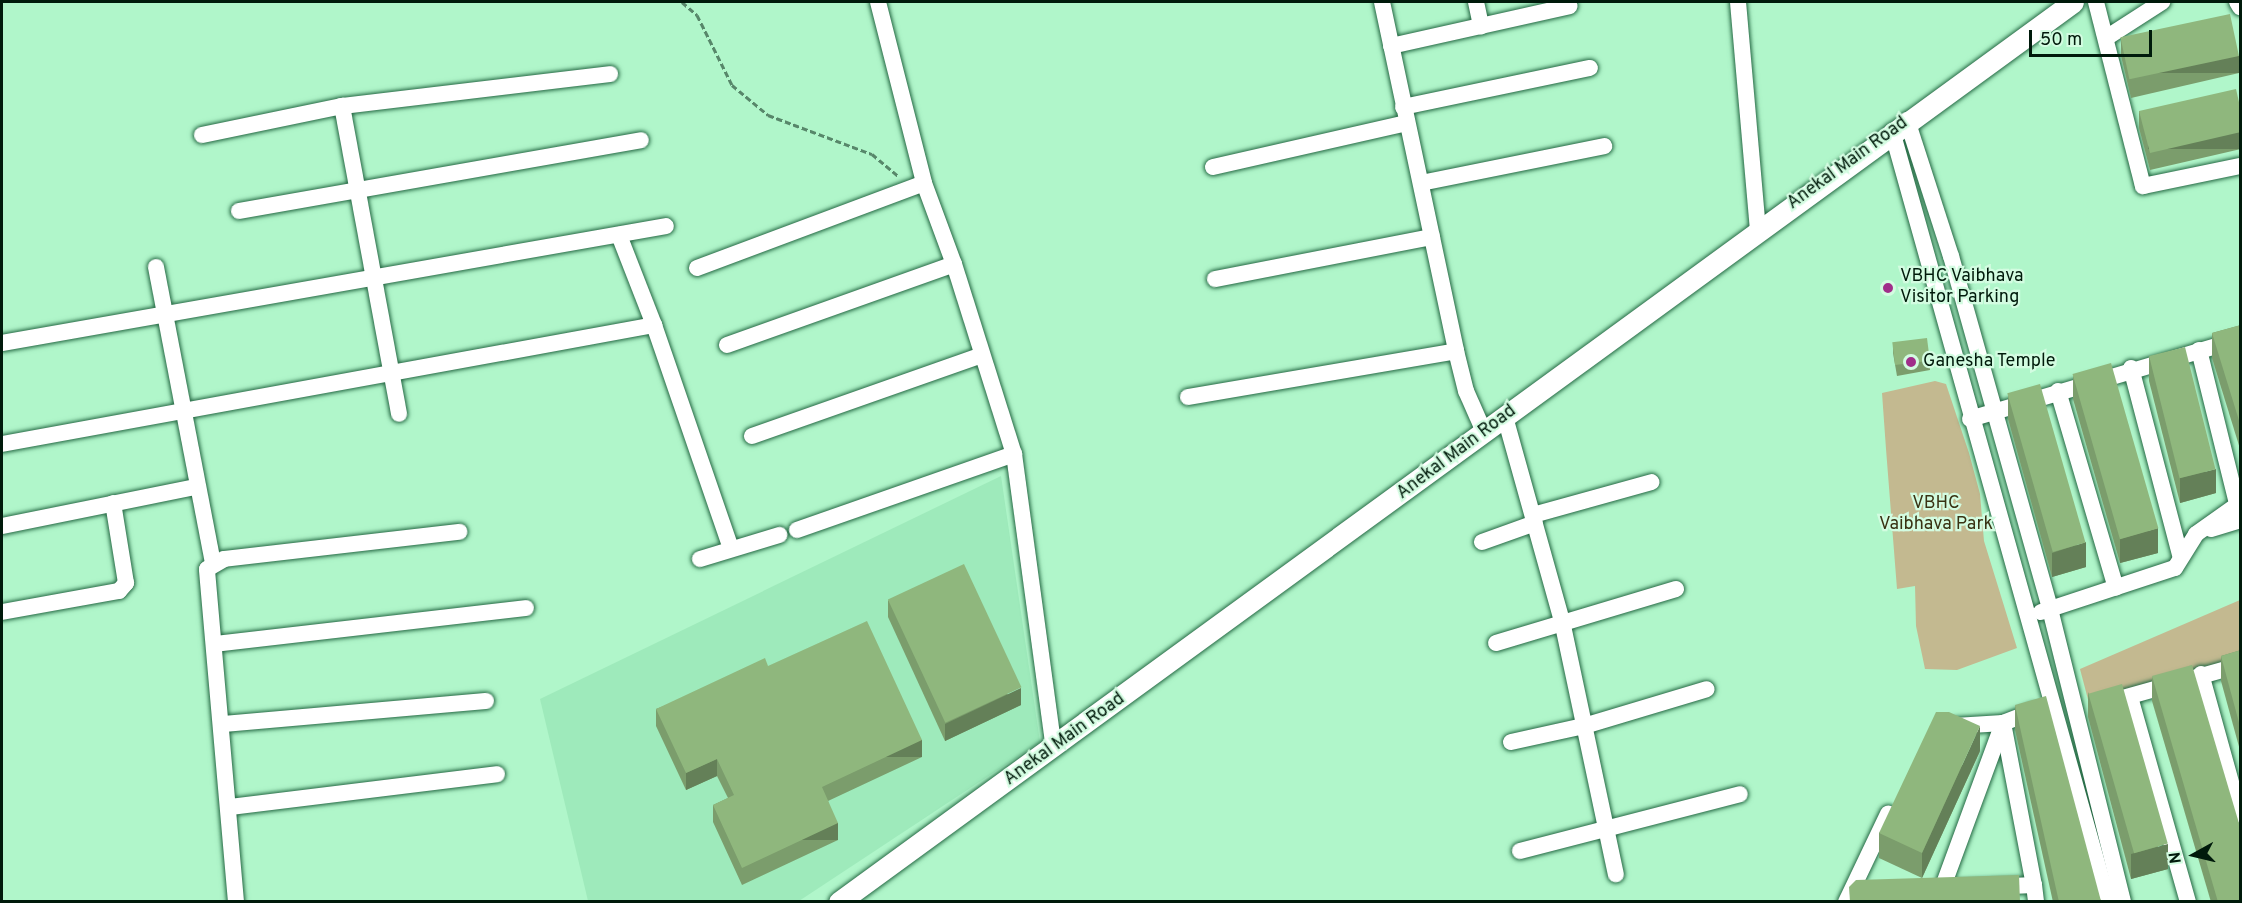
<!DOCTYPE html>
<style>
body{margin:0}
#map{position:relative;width:2242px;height:903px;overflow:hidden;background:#b0f6ca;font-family:Overpass,sans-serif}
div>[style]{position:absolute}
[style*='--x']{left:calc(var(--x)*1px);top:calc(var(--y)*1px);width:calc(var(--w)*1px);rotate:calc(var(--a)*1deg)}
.built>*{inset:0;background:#9eeabb}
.green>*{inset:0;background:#c3b990}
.path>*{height:3px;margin-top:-1.5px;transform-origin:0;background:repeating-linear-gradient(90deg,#57876a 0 6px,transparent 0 9px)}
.roads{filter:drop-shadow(0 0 2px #256944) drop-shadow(0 0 2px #256944)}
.minor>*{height:16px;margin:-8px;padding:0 8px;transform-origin:8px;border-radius:8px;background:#fff}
.major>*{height:21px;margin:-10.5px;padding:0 10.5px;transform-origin:10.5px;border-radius:10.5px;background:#fff}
.wall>*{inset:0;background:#7b9d6c}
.shaded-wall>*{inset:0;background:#648058;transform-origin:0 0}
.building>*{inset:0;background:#8fb77d;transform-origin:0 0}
.dots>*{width:16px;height:16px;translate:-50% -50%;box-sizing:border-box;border:3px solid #d3fce1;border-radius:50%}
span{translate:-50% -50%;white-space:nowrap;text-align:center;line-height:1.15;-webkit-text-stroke:4.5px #d3fce1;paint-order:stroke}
.street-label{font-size:18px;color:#001a0b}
.poi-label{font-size:18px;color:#001a0b}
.left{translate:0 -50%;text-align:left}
.park-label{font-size:18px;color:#393213}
.frame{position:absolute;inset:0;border:3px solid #001a0b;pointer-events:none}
.north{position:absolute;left:2164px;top:825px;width:60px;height:60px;-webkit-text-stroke:4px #d3fce1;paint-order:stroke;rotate:262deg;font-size:16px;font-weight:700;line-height:24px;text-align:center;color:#001a0b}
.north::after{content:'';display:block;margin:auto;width:21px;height:27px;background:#001a0b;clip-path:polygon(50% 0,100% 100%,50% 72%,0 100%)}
.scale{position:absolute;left:2029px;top:30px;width:123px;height:27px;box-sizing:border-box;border:3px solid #001a0b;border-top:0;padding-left:8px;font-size:18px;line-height:21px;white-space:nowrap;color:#001a0b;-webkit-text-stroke:4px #d3fce1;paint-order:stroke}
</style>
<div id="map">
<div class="built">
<i style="clip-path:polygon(1001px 476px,1040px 742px,799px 901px,588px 901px,540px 699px)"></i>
</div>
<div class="green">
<i style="clip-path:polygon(1935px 381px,1946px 384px,1969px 453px,1980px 494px,1984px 541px,2017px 648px,1957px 670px,1925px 669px,1916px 626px,1915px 586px,1897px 589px,1886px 449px,1882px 393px)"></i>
<i style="clip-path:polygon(2240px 600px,2240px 667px,2090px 707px,2080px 669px)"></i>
</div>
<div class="path">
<i style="--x:682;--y:2;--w:20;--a:41"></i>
<i style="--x:697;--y:15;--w:78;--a:63.4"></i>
<i style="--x:732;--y:85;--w:47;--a:39.8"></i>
<i style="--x:768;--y:115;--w:111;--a:20.6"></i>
<i style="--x:872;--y:154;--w:34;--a:40"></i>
</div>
<div class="roads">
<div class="minor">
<i style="--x:878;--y:2;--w:187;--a:75.7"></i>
<i style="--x:924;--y:183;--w:86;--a:69.7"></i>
<i style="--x:954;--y:264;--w:199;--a:72.5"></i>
<i style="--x:1014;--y:454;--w:297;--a:82.3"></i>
<i style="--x:1382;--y:2;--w:357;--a:78"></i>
<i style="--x:1456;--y:351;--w:41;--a:76"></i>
<i style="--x:1466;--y:391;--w:47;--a:66.2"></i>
<i style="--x:1476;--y:2;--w:25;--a:78"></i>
<i style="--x:1738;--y:2;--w:229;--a:85"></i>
<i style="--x:2096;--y:2;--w:190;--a:75.7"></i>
<i style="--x:2143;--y:186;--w:99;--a:-11.7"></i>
<i style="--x:2237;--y:2;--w:6;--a:59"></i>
<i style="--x:2106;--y:38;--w:67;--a:-32.7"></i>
<i style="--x:1391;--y:46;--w:183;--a:-12.6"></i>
<i style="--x:342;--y:106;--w:270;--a:-6.8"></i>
<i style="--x:1403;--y:107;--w:191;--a:-11.8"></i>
<i style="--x:1907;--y:120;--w:143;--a:72.1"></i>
<i style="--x:1951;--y:256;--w:367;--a:74.3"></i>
<i style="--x:2050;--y:609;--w:302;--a:76"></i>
<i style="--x:1892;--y:131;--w:801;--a:74.35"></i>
<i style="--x:202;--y:135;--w:143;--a:-11.7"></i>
<i style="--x:342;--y:106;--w:313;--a:79.5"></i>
<i style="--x:1213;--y:167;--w:198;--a:-12.8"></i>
<i style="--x:1421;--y:183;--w:187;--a:-11.4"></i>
<i style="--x:239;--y:211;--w:408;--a:-10"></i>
<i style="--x:619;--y:235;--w:97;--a:68.7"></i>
<i style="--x:156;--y:267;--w:300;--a:79.1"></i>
<i style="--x:697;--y:268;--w:242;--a:-20.5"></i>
<i style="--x:1215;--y:279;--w:221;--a:-11"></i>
<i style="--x:2;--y:343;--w:674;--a:-9.99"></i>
<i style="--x:727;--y:345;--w:241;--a:-19.6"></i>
<i style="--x:2199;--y:350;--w:159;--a:76.1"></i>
<i style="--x:2131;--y:368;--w:196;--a:75.3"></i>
<i style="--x:2058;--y:391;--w:205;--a:73.6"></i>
<i style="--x:1188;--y:397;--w:272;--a:-9.7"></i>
<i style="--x:1505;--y:417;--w:212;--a:74.4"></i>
<i style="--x:1562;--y:621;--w:259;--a:78"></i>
<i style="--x:1970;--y:419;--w:282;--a:-16.5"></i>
<i style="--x:752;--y:436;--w:244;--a:-19.4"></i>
<i style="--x:2;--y:444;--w:663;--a:-10.34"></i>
<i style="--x:654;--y:325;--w:236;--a:71"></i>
<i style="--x:1533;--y:515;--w:123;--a:-15.5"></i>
<i style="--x:2;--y:526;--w:198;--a:-11.4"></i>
<i style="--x:2211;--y:529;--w:30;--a:-17"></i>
<i style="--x:797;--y:530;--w:230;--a:-19.3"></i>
<i style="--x:1482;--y:542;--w:56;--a:-19.7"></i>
<i style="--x:700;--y:559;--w:83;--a:-16.9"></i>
<i style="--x:2;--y:612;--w:119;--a:-10.2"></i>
<i style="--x:119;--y:591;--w:11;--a:-49"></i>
<i style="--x:126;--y:583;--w:81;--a:-99.2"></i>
<i style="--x:2041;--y:612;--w:141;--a:-18.2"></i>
<i style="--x:2175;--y:568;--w:40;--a:-58"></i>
<i style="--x:2196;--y:534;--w:54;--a:-35.2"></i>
<i style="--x:1496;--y:643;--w:188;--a:-16.7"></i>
<i style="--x:215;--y:644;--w:313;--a:-6.6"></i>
<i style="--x:2201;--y:674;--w:146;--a:74.5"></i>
<i style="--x:2130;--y:697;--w:213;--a:74.2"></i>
<i style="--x:2105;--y:703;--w:140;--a:-15.7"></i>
<i style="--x:2003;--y:723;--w:165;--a:79.2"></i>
<i style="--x:2034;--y:885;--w:92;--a:177.5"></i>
<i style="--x:1942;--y:889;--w:177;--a:-69.8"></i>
<i style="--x:223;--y:724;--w:264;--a:-5"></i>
<i style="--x:1955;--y:726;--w:48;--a:-3.6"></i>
<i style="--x:2003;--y:723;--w:34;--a:-21"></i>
<i style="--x:1511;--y:742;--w:75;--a:-12.4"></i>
<i style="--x:1584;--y:726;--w:128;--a:-16.7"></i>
<i style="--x:230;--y:807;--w:269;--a:-7"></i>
<i style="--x:1520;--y:851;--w:227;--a:-14.5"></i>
<i style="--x:2034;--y:885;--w:17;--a:83"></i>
<i style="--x:236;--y:902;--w:334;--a:-95"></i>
<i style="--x:207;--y:569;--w:20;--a:-30"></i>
<i style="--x:224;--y:559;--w:237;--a:-6.6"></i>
<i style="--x:1846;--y:902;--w:98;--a:-64.5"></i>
</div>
<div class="major">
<i style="--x:839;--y:902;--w:1527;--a:-36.1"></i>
</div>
</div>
<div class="wall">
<i style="clip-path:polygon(2121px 39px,2239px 73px,2131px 98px,2121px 56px)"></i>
<i style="clip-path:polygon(2139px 111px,2241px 111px,2241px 149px,2150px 170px,2139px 128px)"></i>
<i style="clip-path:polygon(2241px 325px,2241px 452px,2212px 358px,2212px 333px)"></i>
<i style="clip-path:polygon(1893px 344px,1930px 361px,1930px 370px,1897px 376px,1893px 353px)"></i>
<i style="clip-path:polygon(2149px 356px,2216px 493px,2180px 503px,2149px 381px)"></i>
<i style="clip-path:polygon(2073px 375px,2158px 553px,2120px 563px,2073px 399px)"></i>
<i style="clip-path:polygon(2008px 394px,2086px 567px,2052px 577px,2008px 419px)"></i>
<i style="clip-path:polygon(888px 600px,1021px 705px,945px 741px,888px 617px)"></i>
<i style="clip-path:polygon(2241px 650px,2241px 754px,2221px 681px,2221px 656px)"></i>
<i style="clip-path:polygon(768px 666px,922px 757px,828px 801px,838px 840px,742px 885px,713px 822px,713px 805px,728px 798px,717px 776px,686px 790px,656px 726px,656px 709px)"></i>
<i style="clip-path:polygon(2152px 676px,2241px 902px,2211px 902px,2152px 701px)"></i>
<i style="clip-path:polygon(2088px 692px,2168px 869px,2131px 879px,2088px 717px)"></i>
<i style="clip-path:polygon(2015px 705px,2101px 901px,2053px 902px,2015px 730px)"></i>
<i style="clip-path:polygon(1980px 751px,1922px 878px,1879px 858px,1879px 833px)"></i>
</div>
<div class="shaded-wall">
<i style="left:2239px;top:56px;width:17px;height:111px;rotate:90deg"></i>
<i style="left:2241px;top:132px;width:17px;height:93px;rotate:90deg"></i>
<i style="clip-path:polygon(2216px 469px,2216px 493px,2180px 503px,2180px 478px)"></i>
<i style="clip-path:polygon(2158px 528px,2158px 553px,2120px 563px,2120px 539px)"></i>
<i style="clip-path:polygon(2086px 542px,2086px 567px,2052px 577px,2052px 553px)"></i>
<i style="clip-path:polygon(1021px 688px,1021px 705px,945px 741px,945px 724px)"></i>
<i style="clip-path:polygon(1980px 726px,1980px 751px,1922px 878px,1922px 853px)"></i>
<i style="left:922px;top:740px;width:17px;height:110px;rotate:90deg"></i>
<i style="clip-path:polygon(717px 759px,717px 776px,686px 790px,686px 773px)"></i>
<i style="left:838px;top:823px;width:17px;height:106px;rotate:90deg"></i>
<i style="clip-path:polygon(2168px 844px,2168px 869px,2131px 879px,2131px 854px)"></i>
</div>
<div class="building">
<i style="left:2230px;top:14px;width:43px;height:112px;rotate:78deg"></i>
<i style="clip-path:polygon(2236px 89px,2241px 111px,2241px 132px,2150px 153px,2139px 111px)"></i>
<i style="clip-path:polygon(2241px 325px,2241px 427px,2212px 333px)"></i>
<i style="left:1927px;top:338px;width:23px;height:35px;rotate:83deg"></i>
<i style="left:2185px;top:347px;width:126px;height:37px;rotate:76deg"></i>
<i style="left:2111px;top:363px;width:172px;height:40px;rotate:74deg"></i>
<i style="left:2040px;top:384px;width:165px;height:34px;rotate:74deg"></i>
<i style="left:964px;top:564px;width:136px;height:84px;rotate:65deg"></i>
<i style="clip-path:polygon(867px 621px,922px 740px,822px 787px,838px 823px,742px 868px,713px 805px,734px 795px,717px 759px,686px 773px,656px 709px,765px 658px,768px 666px)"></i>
<i style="clip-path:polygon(2241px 650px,2241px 730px,2221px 656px)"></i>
<i style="clip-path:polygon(2192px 665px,2241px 830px,2241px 902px,2218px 902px,2152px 676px)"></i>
<i style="left:2122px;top:684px;width:166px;height:35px;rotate:74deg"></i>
<i style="clip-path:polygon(2046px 696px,2101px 901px,2059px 902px,2015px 705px)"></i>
<i style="clip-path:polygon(1936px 712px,1949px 712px,1980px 726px,1922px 853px,1879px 833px)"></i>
<i style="clip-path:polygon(2019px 875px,2020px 902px,1850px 902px,1849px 887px,1856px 880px)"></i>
</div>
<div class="dots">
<i style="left:1888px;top:288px;background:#a02e8a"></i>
<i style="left:1911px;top:362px;background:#a02e8a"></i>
</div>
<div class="street-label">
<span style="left:1848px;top:164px;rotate:-36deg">Anekal Main Road</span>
<span style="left:1457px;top:453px;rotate:-37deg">Anekal Main Road</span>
<span style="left:1065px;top:740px;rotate:-36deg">Anekal Main Road</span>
</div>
<div class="poi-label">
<span class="left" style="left:1900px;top:288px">VBHC Vaibhava<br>Visitor Parking</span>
<span class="left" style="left:1923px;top:362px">Ganesha Temple</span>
</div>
<div class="park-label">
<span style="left:1936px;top:515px">VBHC<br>Vaibhava Park</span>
</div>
<div class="frame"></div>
<div class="north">N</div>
<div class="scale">50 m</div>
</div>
